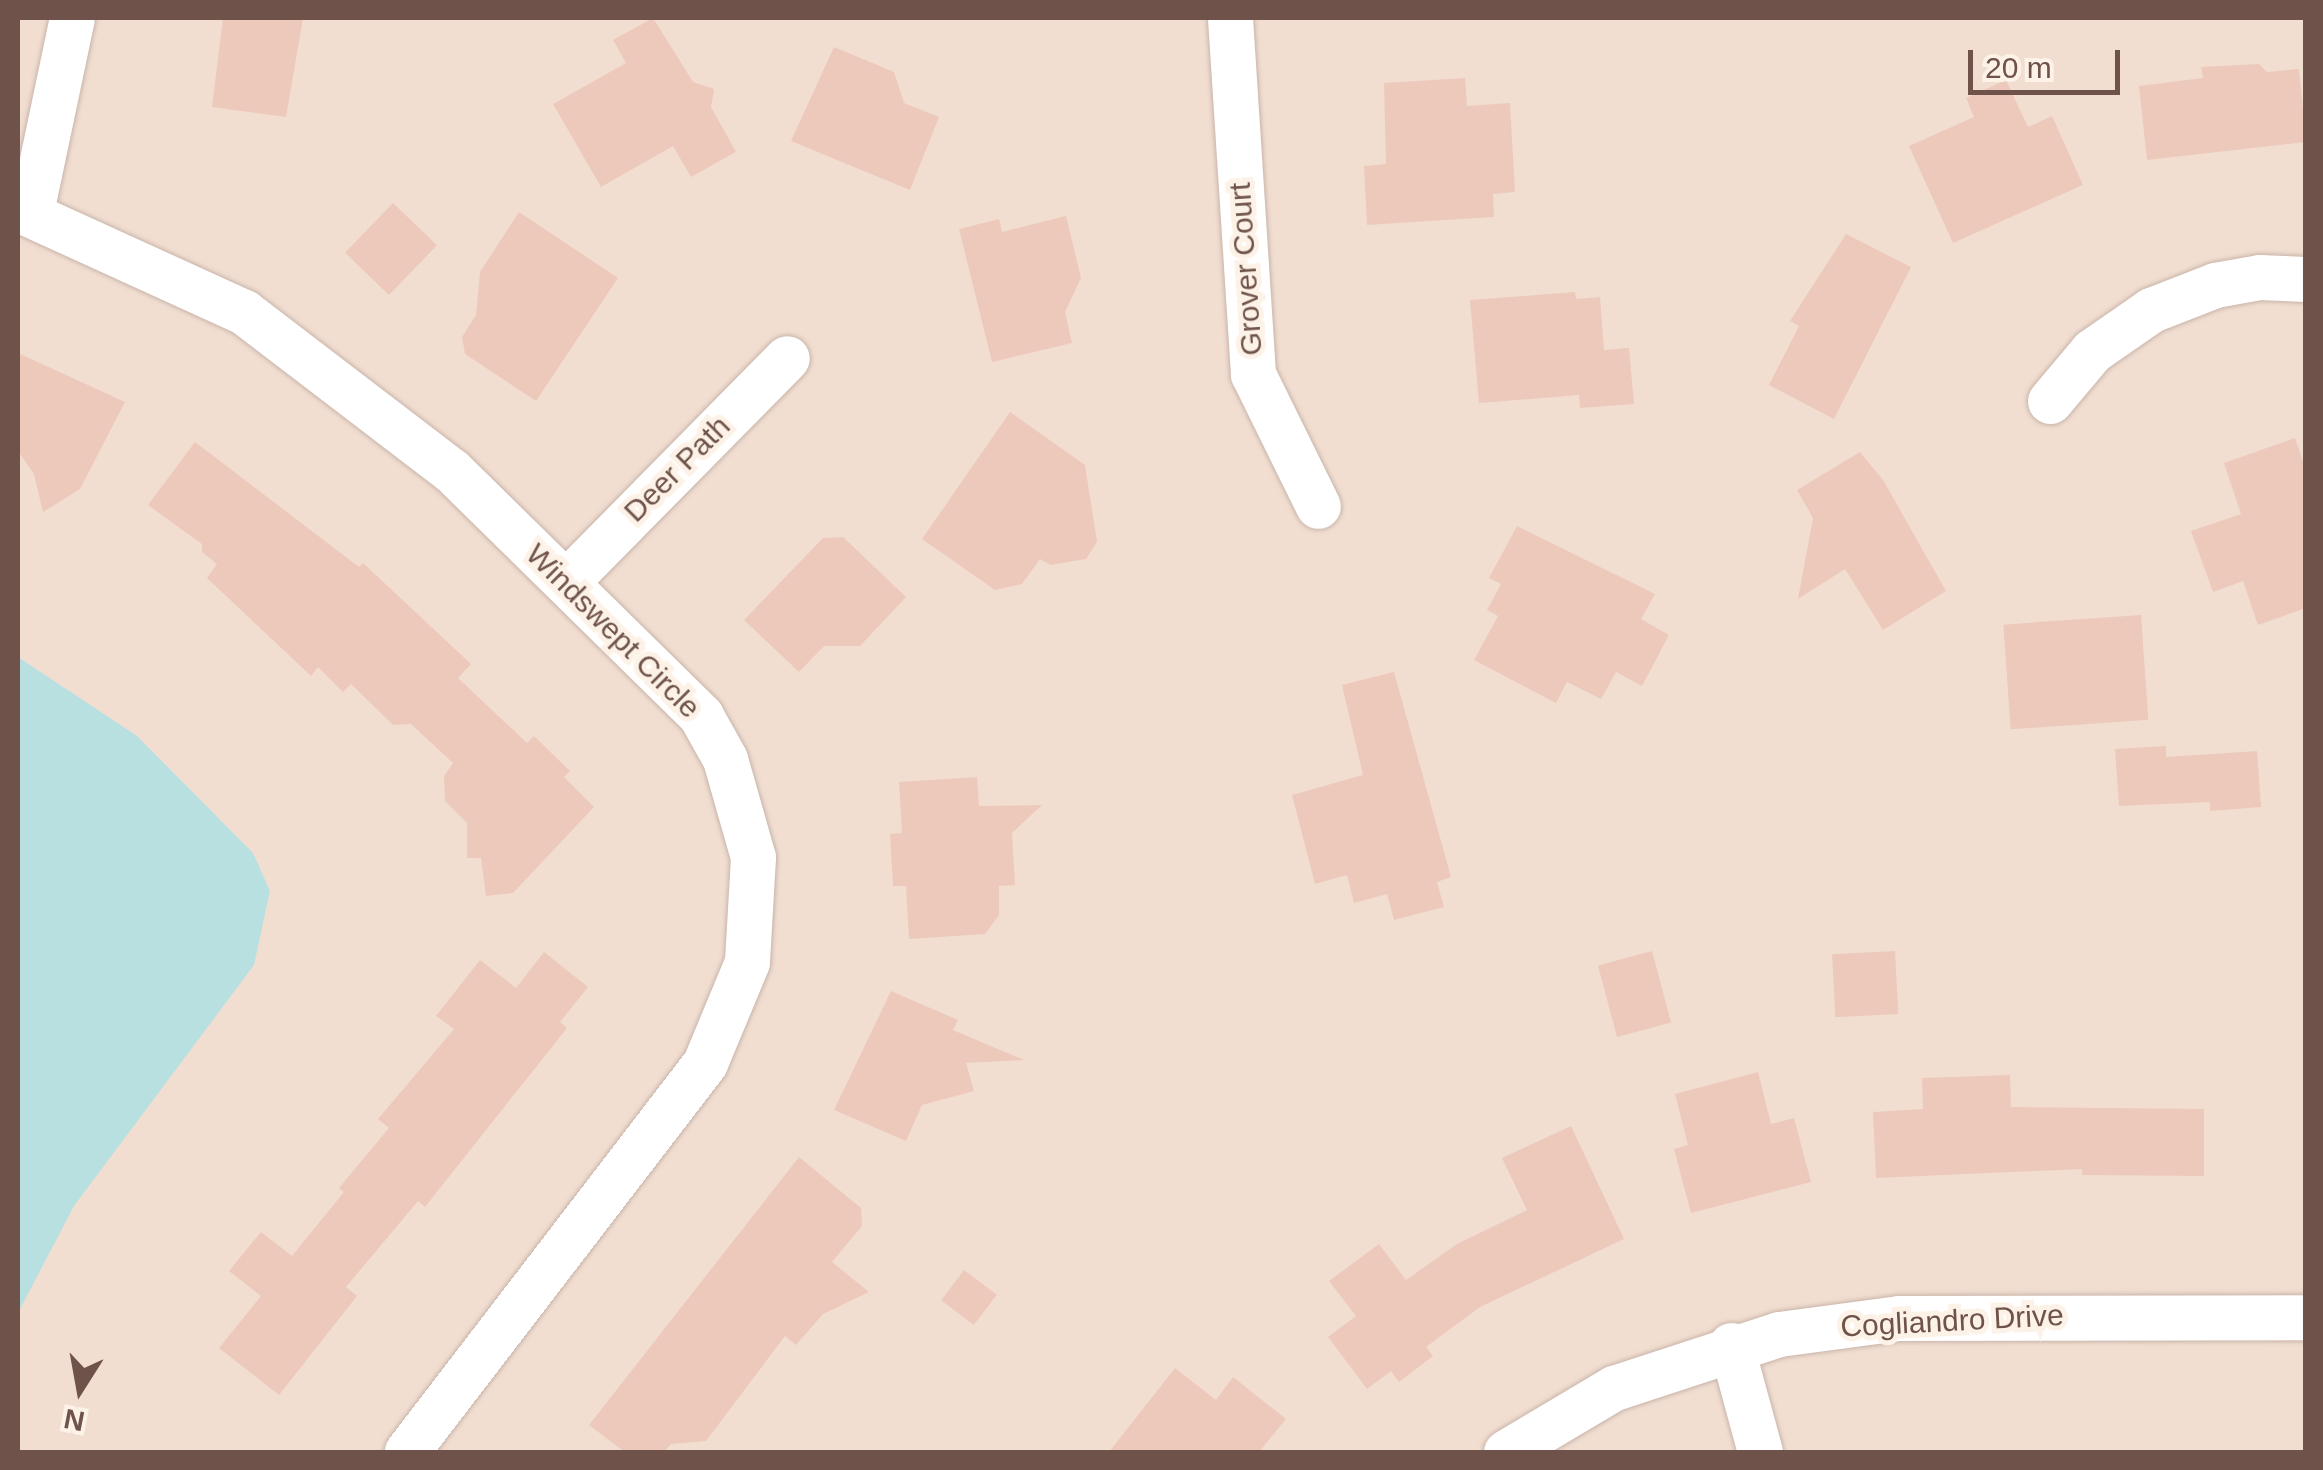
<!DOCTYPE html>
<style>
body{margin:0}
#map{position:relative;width:2323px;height:1470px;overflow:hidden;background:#faede1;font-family:Helvetica,sans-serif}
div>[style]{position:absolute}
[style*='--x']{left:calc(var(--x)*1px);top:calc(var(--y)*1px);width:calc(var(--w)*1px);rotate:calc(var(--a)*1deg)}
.residential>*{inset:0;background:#f1ded1;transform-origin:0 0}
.water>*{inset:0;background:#b8e0e1}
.building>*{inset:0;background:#edc9bb;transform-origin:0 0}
.roads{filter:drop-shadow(0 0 2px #c9b4a9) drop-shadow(0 0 2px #c9b4a9)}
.street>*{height:45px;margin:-22.5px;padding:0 22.5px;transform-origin:22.5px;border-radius:22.5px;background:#fff}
span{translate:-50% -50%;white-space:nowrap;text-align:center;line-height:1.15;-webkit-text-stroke:10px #fdf2e7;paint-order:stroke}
.street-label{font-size:30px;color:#6f534a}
.frame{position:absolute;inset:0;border:20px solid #6f534a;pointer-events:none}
.north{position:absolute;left:30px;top:1340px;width:100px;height:100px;-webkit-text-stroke:8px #fdf2e7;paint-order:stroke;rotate:191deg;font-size:28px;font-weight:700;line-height:40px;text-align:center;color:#6f534a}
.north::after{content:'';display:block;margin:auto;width:35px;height:45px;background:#6f534a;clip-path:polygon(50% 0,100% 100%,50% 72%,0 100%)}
.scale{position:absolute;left:1968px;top:50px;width:152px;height:45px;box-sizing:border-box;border:5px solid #6f534a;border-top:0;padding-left:12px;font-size:30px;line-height:35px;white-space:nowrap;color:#6f534a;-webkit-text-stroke:8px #fdf2e7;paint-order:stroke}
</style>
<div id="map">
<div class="residential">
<i style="left:18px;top:18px;width:2287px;height:1434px"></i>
</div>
<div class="water">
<i style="clip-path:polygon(18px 657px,137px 736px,253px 853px,270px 891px,254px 965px,74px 1206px,18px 1313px)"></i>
</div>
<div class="building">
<i style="clip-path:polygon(223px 18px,303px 18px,286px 117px,212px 107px)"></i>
<i style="clip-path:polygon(653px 18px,693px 82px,714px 89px,711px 107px,736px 152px,691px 177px,673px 146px,601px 187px,553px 104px,626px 63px,613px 40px)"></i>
<i style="clip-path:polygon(834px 47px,894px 72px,904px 103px,939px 117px,910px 190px,791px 141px)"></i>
<i style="clip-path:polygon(2259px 64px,2267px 72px,2299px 69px,2306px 142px,2147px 160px,2139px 86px,2203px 78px,2201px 67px)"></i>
<i style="clip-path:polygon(1465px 78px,1467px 106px,1510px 103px,1515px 192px,1493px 194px,1494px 217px,1367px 225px,1364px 166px,1386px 164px,1384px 83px)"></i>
<i style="clip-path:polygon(2006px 80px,2028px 127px,2052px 116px,2083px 185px,1953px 243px,1909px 146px,1974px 117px,1966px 98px)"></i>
<i style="left:393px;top:203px;width:61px;height:69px;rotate:44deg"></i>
<i style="clip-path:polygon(519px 212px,618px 278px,536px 401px,465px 354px,462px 337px,476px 315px,480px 272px)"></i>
<i style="clip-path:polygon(1066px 216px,1081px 278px,1065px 312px,1072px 343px,992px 362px,959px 229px,999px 219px,1002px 232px)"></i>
<i style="clip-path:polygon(1846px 234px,1911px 267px,1834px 419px,1769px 385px,1799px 326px,1790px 321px)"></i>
<i style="clip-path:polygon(1575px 292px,1576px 299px,1600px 297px,1604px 350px,1629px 348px,1634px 404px,1580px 408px,1579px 395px,1479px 403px,1470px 300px)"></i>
<i style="clip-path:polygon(18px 353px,125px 402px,80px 489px,43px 512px,34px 474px,18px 451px)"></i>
<i style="clip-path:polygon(1010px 412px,1085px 465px,1097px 542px,1086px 559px,1050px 565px,1040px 559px,1022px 584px,995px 590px,922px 539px)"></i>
<i style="clip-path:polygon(2295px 438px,2306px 470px,2306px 608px,2258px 625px,2243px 581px,2213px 592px,2191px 531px,2241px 514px,2224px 463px)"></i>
<i style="clip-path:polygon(195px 442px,359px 567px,363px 563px,471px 664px,458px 678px,527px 743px,534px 736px,570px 771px,564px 777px,594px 807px,513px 893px,486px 896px,481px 858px,467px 858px,467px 823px,445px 801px,444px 776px,453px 763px,411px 724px,393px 725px,351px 684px,343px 692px,318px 667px,311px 676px,207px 578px,217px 564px,202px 552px,202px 544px,148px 505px)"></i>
<i style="clip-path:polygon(1860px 452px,1883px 480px,1946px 591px,1883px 630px,1845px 569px,1798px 599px,1813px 518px,1797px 490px)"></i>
<i style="clip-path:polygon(1517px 526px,1655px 594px,1641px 619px,1669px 635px,1642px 686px,1616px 672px,1601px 699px,1567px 682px,1556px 703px,1474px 660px,1498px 616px,1487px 610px,1501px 584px,1489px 578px)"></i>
<i style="clip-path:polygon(843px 537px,906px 597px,860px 646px,824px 646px,799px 672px,744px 620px,823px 538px)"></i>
<i style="left:2141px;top:615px;width:105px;height:138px;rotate:86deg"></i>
<i style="clip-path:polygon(1394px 672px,1451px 877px,1437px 882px,1444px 907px,1394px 920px,1387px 894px,1354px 903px,1347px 875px,1315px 884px,1292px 795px,1363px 775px,1342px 685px)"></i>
<i style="clip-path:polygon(2166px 746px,2166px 757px,2257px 751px,2261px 807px,2210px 811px,2210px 802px,2119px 806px,2115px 749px)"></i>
<i style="clip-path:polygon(977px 777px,979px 806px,1042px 805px,1012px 833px,1015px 885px,999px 886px,999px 915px,985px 934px,909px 939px,906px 886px,893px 886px,890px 834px,902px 833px,899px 782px)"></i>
<i style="left:1652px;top:951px;width:74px;height:56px;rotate:75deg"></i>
<i style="left:1895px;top:951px;width:63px;height:63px;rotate:87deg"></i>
<i style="clip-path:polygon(544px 952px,588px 987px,560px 1022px,567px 1028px,425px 1207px,418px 1201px,346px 1287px,357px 1296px,279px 1395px,219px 1348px,261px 1296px,229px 1271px,261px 1232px,292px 1256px,344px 1192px,339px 1188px,389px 1128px,378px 1119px,454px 1029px,436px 1016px,480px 960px,516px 988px)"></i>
<i style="clip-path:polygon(891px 991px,958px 1020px,953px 1030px,1024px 1060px,966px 1063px,974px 1091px,922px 1105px,906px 1141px,834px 1110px)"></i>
<i style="clip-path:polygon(1758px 1072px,1771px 1124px,1794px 1118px,1811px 1182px,1691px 1213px,1674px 1149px,1688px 1145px,1675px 1094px)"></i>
<i style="clip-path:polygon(2010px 1075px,2011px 1107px,2204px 1109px,2204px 1176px,2082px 1175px,2082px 1169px,1876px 1178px,1873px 1112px,1923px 1109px,1922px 1078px)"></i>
<i style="clip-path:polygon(1571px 1126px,1624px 1239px,1480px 1307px,1426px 1347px,1433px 1356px,1399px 1382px,1391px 1371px,1367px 1389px,1328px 1337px,1356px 1316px,1329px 1281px,1379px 1244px,1406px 1280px,1457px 1244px,1527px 1210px,1502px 1158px)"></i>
<i style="clip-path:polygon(799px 1157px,861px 1208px,862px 1226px,832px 1262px,869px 1292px,823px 1314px,796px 1345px,785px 1336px,706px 1441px,671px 1444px,664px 1452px,625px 1452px,589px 1425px)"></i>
<i style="left:964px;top:1270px;width:41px;height:38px;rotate:37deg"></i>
<i style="clip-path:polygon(1175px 1368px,1216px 1400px,1233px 1377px,1286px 1419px,1259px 1452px,1109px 1452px)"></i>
</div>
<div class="roads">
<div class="street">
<i style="--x:1230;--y:18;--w:357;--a:86.3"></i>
<i style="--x:1253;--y:374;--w:147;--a:63.8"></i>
<i style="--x:18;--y:209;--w:248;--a:24.5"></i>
<i style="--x:244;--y:312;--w:260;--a:37.4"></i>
<i style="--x:451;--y:470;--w:351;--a:44.5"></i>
<i style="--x:701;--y:716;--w:49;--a:60.8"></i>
<i style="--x:725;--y:759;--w:102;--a:74.1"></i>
<i style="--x:753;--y:857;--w:105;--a:93.3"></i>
<i style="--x:747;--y:962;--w:109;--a:112.6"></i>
<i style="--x:705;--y:1063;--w:490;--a:127.5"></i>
<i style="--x:31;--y:212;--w:198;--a:-78.1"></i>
<i style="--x:2050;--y:401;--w:65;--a:-50"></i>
<i style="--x:2092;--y:351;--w:72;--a:-34.8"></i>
<i style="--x:2151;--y:310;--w:69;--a:-21.3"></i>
<i style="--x:2215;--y:285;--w:46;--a:-10.1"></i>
<i style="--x:2260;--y:277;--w:46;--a:2.5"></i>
<i style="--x:567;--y:581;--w:313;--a:-45.4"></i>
<i style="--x:1731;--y:1345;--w:111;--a:74.8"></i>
<i style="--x:1506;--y:1452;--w:126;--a:-30.7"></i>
<i style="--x:1614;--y:1388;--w:174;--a:-18.1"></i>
<i style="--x:1779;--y:1334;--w:121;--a:-7.6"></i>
<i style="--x:1899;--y:1318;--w:407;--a:-0.1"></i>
</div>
</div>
<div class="street-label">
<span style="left:1246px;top:269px;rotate:-94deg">Grover Court</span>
<span style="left:677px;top:469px;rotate:-45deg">Deer Path</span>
<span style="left:613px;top:631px;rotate:45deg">Windswept Circle</span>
<span style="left:1952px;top:1321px;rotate:-3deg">Cogliandro Drive</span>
</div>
<div class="frame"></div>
<div class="north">N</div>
<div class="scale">20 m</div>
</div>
